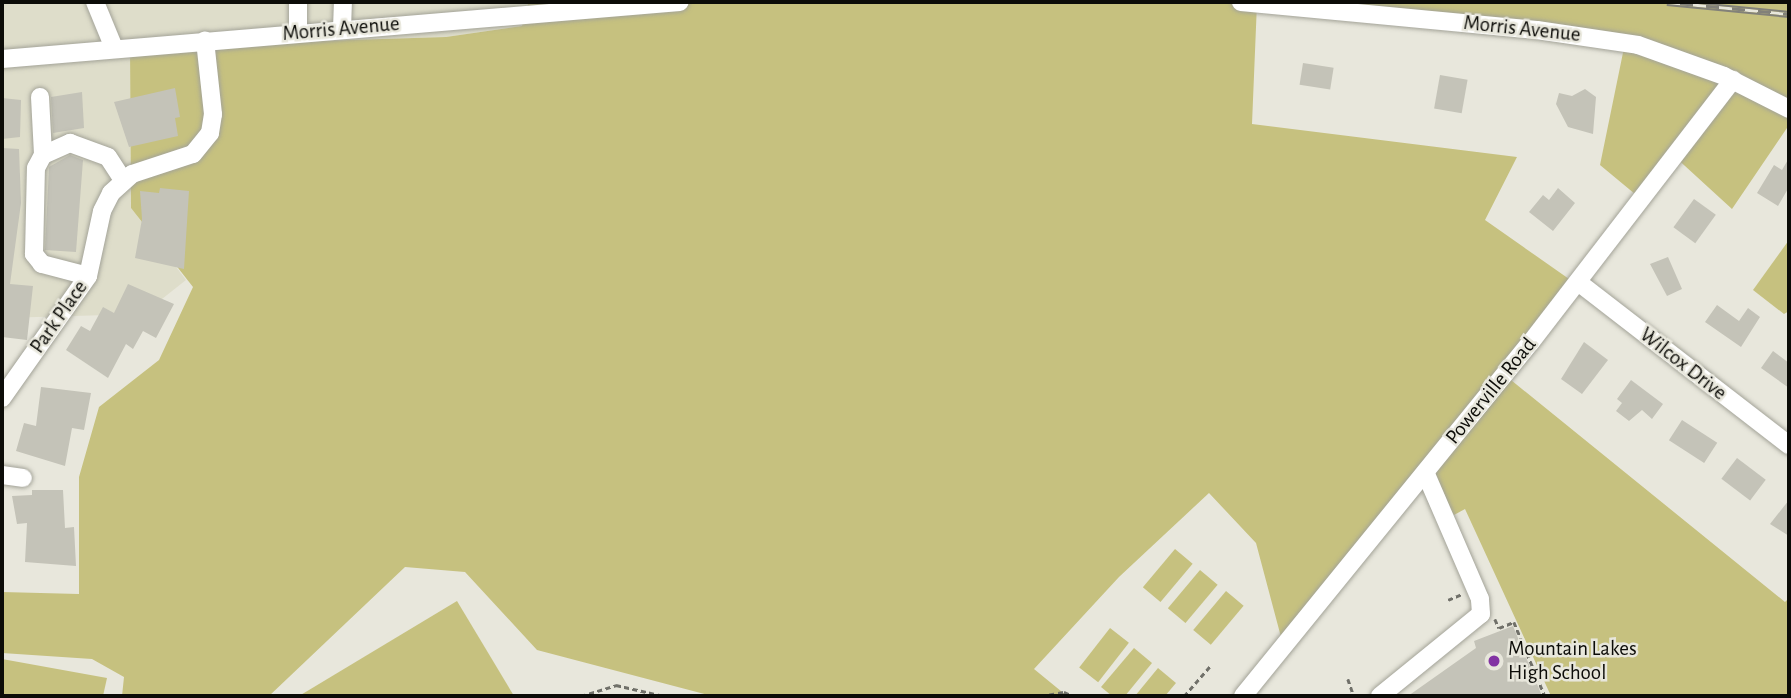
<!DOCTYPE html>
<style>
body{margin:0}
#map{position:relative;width:1791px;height:698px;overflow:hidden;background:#e8e7dc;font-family:"Alegreya Sans",sans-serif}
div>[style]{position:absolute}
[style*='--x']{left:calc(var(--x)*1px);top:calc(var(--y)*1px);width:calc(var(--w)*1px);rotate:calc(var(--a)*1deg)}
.built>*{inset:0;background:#deddca}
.green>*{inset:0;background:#c6c17f;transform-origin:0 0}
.building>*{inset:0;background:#c4c3b8;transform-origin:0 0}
.path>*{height:2.5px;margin-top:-1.25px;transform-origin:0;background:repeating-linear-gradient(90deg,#707069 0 5px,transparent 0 8.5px)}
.roads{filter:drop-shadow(0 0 2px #a3a398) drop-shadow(0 0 2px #a3a398)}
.minor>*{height:18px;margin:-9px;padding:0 9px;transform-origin:9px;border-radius:9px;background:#fff}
.rail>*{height:7px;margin-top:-3.5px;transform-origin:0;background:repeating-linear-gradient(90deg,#e8e7dc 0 13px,#828179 0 26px);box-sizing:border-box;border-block:2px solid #828179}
.dots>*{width:19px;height:19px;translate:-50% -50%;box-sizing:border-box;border:4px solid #e8e7dc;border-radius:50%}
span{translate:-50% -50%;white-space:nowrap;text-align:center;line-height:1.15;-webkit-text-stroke:5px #e8e7dc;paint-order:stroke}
.street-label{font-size:21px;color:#0c0c08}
.poi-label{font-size:21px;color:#0c0c08}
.left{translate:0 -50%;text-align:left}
.frame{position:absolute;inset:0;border:4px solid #0c0c08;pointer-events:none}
</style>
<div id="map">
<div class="built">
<i style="clip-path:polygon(2px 2px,611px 2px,523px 26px,446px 37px,130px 47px,131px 208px,186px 280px,143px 314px,2px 318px)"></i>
</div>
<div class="green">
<i style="clip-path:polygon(611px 2px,1789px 2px,1789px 125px,1732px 209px,1673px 155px,1641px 199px,1600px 165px,1626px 38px,1257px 3px,1252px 124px,1517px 157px,1485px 220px,1579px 286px,1506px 376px,1785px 602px,1789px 598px,1789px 696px,1551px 696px,1465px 509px,1454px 515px,1425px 473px,1281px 637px,1256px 543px,1209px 493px,1119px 577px,1034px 669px,1067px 696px,712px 696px,537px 650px,465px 572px,405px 567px,269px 696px,122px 696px,124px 677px,92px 659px,2px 653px,2px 592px,79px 594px,79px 477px,99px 407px,159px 360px,193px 287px,131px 208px,130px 47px,446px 37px,522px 26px,528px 4px)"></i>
<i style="clip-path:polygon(1789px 240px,1789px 311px,1784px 314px,1753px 290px)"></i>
<i style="left:1175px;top:549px;width:23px;height:50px;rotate:40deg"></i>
<i style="left:1200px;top:570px;width:23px;height:50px;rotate:40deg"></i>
<i style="left:1226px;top:591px;width:23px;height:51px;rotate:40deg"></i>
<i style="clip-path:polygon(457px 601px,514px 696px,299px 696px)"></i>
<i style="left:1110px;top:628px;width:24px;height:50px;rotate:38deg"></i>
<i style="clip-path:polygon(1134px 648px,1152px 663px,1125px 696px,1112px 696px,1101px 687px)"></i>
<i style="clip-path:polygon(2px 659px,107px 678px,103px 696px,2px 696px)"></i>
<i style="clip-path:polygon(1158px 668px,1176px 683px,1165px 696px,1135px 696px)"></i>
</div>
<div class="building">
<i style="left:1303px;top:63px;width:31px;height:22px;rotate:9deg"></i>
<i style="left:1440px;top:75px;width:28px;height:34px;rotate:10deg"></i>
<i style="clip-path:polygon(175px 88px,180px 117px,175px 118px,178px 136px,129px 147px,114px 102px)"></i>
<i style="clip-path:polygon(1585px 89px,1596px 97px,1593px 134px,1568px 127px,1556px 104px,1559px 93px,1572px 96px)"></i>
<i style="clip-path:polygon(82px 92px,84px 128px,53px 133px,51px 97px)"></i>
<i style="clip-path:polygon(2px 98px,21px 100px,20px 137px,2px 139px)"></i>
<i style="clip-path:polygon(2px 148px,19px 149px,21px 203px,10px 284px,33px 286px,27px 340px,2px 337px)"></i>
<i style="clip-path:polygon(70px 155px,83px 160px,76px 252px,45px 250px,49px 167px)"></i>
<i style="clip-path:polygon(1789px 158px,1789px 187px,1778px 206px,1757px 193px,1774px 165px,1782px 170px)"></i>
<i style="clip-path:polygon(160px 188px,189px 191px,184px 269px,135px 258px,142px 219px,140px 191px,159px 193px)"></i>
<i style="clip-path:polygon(1558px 188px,1575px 203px,1553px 231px,1529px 212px,1543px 195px,1549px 200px)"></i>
<i style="left:1694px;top:199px;width:27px;height:35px;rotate:36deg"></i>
<i style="clip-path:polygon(1668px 257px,1682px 289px,1667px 296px,1650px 264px)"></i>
<i style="clip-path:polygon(128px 284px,174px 304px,156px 338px,143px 331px,133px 349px,126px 344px,108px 378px,66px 350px,81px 326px,90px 331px,103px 307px,114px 313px)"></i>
<i style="clip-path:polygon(1717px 305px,1739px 321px,1748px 308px,1760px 317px,1741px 347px,1705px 322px)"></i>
<i style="clip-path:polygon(1584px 342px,1608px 360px,1582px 394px,1561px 379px)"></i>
<i style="clip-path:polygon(1773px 351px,1789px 363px,1789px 388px,1761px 368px)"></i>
<i style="clip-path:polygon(1631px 380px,1663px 404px,1652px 419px,1642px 410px,1629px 421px,1616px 411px,1622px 403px,1617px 399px)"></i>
<i style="clip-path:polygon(41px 387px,91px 393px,84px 430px,72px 428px,65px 466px,16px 451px,24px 423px,36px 426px)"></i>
<i style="left:1682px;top:420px;width:42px;height:24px;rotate:33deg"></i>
<i style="left:1737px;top:458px;width:36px;height:26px;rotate:37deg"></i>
<i style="clip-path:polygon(32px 490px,63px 490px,65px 528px,74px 527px,76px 566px,25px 562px,27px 523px,17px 524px,12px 496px,32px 495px)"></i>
<i style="clip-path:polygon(1789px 500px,1789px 536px,1770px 524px)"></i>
<i style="clip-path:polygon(1513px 626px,1542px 696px,1408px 696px,1476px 648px,1474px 641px)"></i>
</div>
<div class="path">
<i style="--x:1448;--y:600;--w:15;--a:-23"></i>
<i style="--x:1495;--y:619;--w:10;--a:66"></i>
<i style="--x:1499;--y:628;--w:16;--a:-22"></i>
<i style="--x:1514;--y:622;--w:80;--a:67.3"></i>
<i style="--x:1348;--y:679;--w:18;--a:71"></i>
<i style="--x:581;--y:696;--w:37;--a:-17"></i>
<i style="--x:616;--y:685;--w:49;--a:12.9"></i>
<i style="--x:1041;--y:696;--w:23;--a:-10"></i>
<i style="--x:1064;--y:692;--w:10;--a:24"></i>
<i style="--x:1184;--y:696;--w:41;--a:-48.9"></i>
</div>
<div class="roads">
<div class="minor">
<i style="--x:95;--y:2;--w:50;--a:67.6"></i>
<i style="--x:1241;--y:2;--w:297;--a:5.4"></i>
<i style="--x:1537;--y:30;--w:102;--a:8.4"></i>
<i style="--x:1638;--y:45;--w:91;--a:19.8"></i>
<i style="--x:1724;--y:76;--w:73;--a:26.9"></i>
<i style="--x:342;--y:29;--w:27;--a:-88"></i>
<i style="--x:298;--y:33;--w:31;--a:-90"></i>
<i style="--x:2;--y:59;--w:680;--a:-4.81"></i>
<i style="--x:40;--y:97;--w:58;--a:87"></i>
<i style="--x:88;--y:276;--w:48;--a:-165.4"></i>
<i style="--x:42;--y:264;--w:13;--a:-129"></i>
<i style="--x:34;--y:254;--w:86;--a:-88.7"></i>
<i style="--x:36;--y:168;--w:15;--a:-62"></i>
<i style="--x:43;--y:155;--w:30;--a:-24"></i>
<i style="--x:70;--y:143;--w:40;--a:20.2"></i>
<i style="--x:108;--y:157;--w:27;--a:57"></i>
<i style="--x:1578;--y:282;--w:267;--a:37.7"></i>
<i style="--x:2;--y:398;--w:149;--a:-54.8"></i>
<i style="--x:88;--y:276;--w:66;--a:-77.8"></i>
<i style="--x:102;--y:211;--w:20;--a:-63"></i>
<i style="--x:111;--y:193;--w:28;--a:-42"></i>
<i style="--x:132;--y:174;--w:64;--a:-18.2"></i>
<i style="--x:193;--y:154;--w:27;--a:-51"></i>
<i style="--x:210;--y:133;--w:19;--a:-81"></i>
<i style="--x:213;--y:114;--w:74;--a:-96.2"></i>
<i style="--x:2;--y:475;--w:21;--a:8"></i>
<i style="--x:1243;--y:696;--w:456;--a:-50.9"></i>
<i style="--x:1531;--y:342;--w:331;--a:-52.4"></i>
<i style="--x:1380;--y:696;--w:130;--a:-39.1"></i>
<i style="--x:1481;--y:614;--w:15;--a:-94"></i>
<i style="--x:1480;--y:599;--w:138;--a:-113.4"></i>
</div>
</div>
<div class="rail">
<i style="--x:1667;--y:2;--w:123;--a:5.6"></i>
</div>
<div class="dots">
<i style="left:1494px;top:661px;background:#8233a3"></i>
</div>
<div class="street-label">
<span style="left:341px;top:29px;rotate:-5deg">Morris Avenue</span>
<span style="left:1522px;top:29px;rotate:6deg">Morris Avenue</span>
<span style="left:59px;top:317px;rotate:-55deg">Park Place</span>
<span style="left:1683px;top:364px;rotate:38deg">Wilcox Drive</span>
<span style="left:1491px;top:391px;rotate:-51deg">Powerville Road</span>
</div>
<div class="poi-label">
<span class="left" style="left:1508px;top:661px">Mountain Lakes<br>High School</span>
</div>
<div class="frame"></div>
</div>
